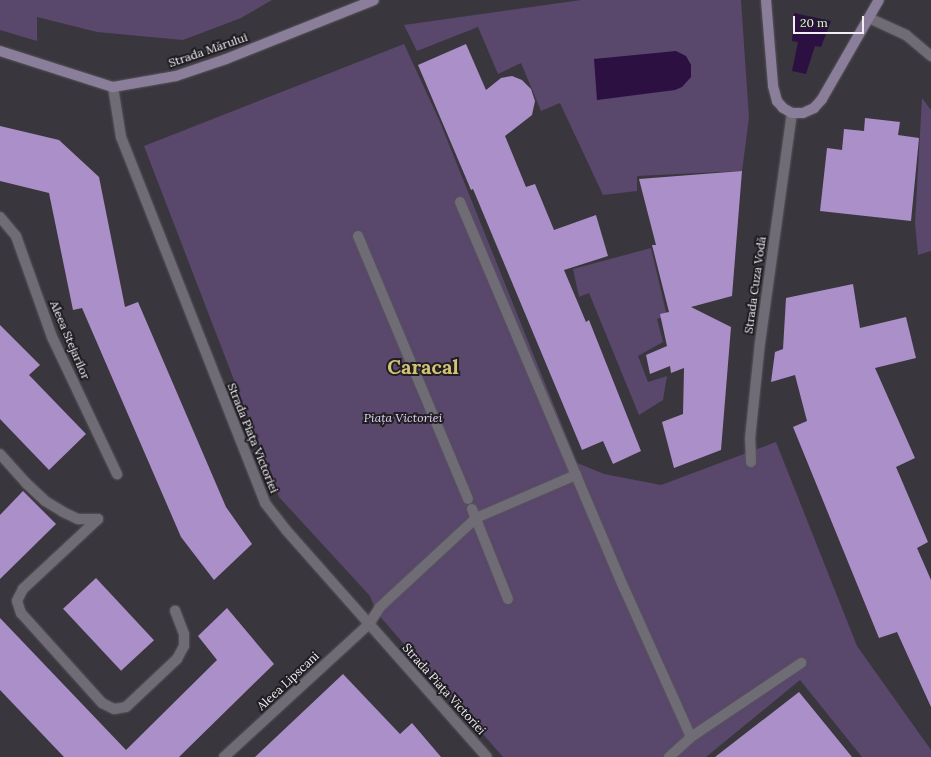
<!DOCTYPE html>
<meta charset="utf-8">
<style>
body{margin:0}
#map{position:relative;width:931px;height:757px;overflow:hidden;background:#3a363e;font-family:Lora,serif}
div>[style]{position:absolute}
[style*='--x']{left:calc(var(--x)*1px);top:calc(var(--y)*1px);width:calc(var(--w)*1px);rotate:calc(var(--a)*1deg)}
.green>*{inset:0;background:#59476c}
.water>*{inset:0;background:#2b1041}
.building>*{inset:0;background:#ab8fc9;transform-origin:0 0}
.roads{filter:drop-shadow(0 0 1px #57545b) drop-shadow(0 0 1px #57545b)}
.pedestrian>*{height:10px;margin:-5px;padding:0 5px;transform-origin:5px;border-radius:5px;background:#706c75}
.minor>*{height:10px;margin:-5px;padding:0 5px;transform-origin:5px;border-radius:5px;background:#706c75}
.secondary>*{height:10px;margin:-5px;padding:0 5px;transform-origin:5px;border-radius:5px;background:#8b7e9a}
span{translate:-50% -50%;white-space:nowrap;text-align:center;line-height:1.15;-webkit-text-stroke:4px #201e22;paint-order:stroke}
.street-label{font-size:12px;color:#f1eff4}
.park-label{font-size:12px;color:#e2d3f4;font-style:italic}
.town-label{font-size:20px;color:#d5c275;font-weight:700}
.scale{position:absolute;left:793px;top:16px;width:71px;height:18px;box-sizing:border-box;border:2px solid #f1eff4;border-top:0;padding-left:5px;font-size:12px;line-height:14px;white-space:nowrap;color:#f1eff4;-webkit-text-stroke:3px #201e22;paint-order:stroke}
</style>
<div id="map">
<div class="green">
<i style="clip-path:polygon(0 0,272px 0,241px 18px,183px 40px,97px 32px,37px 17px,37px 41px,0 30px)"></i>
<i style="clip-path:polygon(581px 0,741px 0,749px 118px,742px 171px,637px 176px,637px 191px,603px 195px,560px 103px,541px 111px,521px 63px,498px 74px,478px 27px,417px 51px,404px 25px)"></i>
<i style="clip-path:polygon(404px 44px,440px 122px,577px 463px,604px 474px,661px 485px,776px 442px,857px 646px,931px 750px,931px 757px,862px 757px,800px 680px,706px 757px,503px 757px,376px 612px,370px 596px,279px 497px,144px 146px)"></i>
<i style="clip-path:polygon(922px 98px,931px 110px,931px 251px,918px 255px,915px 223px)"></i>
<i style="clip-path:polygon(651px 248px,667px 316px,657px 319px,663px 342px,638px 356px,648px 382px,667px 376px,663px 400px,639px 415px,589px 293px,579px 297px,573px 269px)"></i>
</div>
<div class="water">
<i style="clip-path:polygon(794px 13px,831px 21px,821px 47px,815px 46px,806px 74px,792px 71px,798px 42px,792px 41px)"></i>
<i style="clip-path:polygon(676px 51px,686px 56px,691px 65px,691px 77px,682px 87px,675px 90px,597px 100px,594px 59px)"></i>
</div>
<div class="building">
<i style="clip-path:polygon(466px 44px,486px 90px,501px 78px,512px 76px,522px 80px,531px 89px,535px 101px,532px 115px,505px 136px,526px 187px,535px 184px,554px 230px,596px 215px,608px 256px,564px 270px,586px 322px,589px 320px,641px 451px,613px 464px,603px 441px,582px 450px,473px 189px,471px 190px,418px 65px)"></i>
<i style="clip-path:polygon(865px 118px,900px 122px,898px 135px,919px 138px,911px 221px,820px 211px,827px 148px,842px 150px,844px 129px,864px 131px)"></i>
<i style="clip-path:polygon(0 126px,59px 140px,99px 177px,125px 307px,138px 302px,226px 507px,252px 544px,214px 580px,181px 537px,82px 308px,73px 310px,49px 193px,0 181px)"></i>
<i style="clip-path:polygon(742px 171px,732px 296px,691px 307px,731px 327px,721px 450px,674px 468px,662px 422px,683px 414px,684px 368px,671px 373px,670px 366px,650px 374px,646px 355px,667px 346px,660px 314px,669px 312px,652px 245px,656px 245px,639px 179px)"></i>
<i style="clip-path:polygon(853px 284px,860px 328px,906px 317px,916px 358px,875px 368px,915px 458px,896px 467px,928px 542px,917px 548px,931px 580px,931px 707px,897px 632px,879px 638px,793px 427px,807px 421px,795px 375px,771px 382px,775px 352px,783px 349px,786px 298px)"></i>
<i style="clip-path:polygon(0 325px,40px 365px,29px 375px,86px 434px,49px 470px,0 419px)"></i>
<i style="clip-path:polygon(23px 491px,56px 524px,0 579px,0 515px)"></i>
<i style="left:96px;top:578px;width:85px;height:45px;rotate:47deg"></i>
<i style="clip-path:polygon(227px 608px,274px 664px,179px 757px,64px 757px,0 690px,0 618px,126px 750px,217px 660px,198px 636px)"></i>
<i style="clip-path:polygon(343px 674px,400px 734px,412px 723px,441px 757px,255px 757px)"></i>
<i style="clip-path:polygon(799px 692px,852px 757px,715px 757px)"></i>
</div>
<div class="roads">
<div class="pedestrian">
<i style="--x:460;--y:202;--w:419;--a:67"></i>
<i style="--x:624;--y:588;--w:163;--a:65.8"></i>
<i style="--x:358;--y:236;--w:285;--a:67.3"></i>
<i style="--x:472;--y:509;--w:97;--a:68.2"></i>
<i style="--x:224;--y:757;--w:197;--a:-42.5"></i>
<i style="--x:369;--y:624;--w:20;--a:-57"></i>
<i style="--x:380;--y:607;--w:131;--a:-42.8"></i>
<i style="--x:476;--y:518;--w:109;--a:-23.3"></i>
<i style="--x:669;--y:757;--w:30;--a:-42"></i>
<i style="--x:691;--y:737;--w:133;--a:-33.9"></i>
</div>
<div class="minor">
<i style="--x:869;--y:18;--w:41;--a:24.7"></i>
<i style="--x:906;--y:35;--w:33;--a:40"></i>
<i style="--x:113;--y:87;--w:51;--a:80.9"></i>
<i style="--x:121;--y:137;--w:393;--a:68.5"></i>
<i style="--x:265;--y:503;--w:34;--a:52"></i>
<i style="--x:286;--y:530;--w:303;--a:48.5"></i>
<i style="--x:0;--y:217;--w:25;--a:50"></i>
<i style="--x:16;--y:236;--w:107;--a:70.4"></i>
<i style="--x:52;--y:337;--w:152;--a:64.6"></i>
<i style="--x:0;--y:454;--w:39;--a:48"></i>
<i style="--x:26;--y:483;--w:26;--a:43"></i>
<i style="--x:45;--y:501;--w:21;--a:31"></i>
<i style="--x:63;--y:512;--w:17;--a:25"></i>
<i style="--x:78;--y:519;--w:20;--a:0"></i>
<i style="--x:751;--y:462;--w:23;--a:-92"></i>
<i style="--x:750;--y:439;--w:97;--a:-84.1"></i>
<i style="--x:760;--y:343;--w:232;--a:-82.1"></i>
<i style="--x:98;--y:519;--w:103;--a:137"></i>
<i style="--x:23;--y:589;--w:13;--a:117"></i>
<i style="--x:17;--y:601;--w:13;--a:72"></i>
<i style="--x:21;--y:613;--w:121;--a:48"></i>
<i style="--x:102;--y:703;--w:13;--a:27"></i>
<i style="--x:114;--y:709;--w:12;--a:-9"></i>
<i style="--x:126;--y:707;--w:70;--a:-43.3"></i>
<i style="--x:177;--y:659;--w:15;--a:-62"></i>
<i style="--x:184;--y:646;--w:12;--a:-90"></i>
<i style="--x:184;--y:634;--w:25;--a:-111"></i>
</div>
<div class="secondary">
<i style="--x:766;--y:0;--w:86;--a:85.3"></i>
<i style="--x:773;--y:86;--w:16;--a:75"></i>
<i style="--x:777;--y:101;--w:9;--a:49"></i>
<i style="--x:783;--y:108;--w:10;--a:29"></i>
<i style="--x:792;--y:113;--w:11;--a:0"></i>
<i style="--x:803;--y:113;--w:12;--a:-24"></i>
<i style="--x:814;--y:108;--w:12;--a:-48"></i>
<i style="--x:822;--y:99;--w:114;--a:-60.1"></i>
<i style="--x:0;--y:51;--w:119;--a:17.7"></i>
<i style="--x:113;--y:87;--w:64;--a:-9.9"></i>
<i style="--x:176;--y:76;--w:53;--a:-18.8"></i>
<i style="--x:226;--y:59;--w:159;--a:-21.7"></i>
</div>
</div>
<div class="street-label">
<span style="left:208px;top:50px;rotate:-19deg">Strada Mărului</span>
<span style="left:755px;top:285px;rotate:-82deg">Strada Cuza Vodă</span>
<span style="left:70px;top:340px;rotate:67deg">Aleea Stejarilor</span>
<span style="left:253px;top:438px;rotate:68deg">Strada Piața Victoriei</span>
<span style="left:288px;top:681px;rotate:-43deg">Aleea Lipscani</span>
<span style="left:444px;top:689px;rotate:48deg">Strada Piața Victoriei</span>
</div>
<div class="park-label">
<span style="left:403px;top:418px">Piața Victoriei</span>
</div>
<div class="town-label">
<span style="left:423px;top:366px">Caracal</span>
</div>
<div class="scale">20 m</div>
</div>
